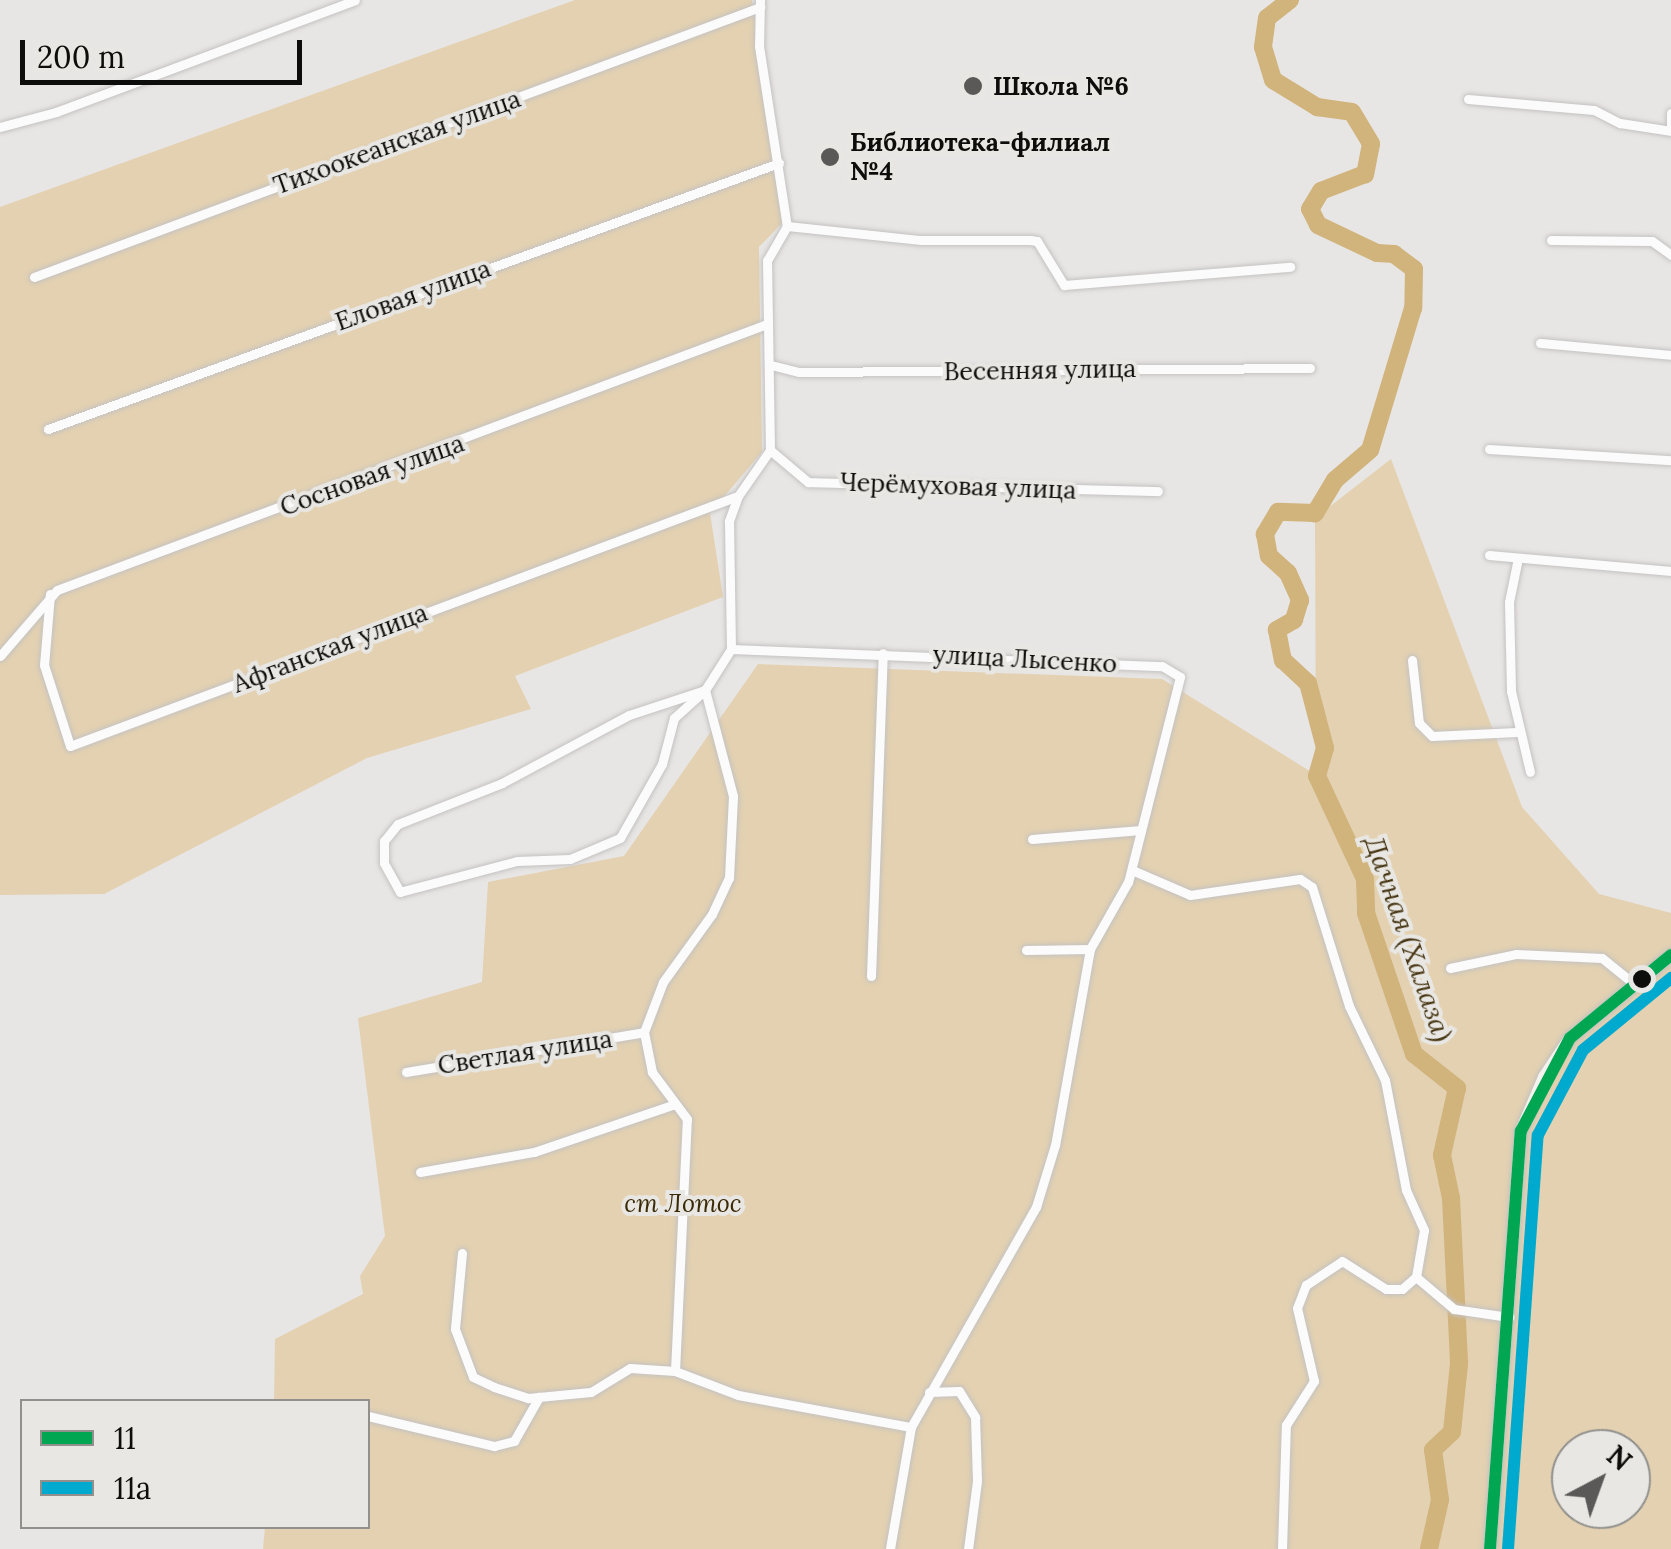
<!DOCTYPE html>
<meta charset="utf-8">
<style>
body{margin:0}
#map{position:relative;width:1671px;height:1549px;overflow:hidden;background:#e8e6e4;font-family:Lora,serif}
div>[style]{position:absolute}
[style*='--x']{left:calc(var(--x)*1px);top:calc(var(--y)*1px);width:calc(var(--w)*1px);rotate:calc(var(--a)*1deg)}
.green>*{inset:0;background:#e3d1b1}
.river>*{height:18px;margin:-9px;padding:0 9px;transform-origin:9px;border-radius:9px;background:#d1b37c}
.roads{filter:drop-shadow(0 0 2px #c4c2c1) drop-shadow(0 0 2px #c4c2c1)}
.street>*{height:9px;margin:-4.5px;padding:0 4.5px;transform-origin:4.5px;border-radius:4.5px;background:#fcfbfb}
.secondary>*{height:12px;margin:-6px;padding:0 6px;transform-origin:6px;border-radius:6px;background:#f5f3ef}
.bus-1>*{height:12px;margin:-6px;padding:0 6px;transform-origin:6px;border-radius:6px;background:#00a651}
.bus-2>*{height:12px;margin:-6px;padding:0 6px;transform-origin:6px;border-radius:6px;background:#00a9ce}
.dots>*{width:28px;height:28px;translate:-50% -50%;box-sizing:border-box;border:5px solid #e9e7e3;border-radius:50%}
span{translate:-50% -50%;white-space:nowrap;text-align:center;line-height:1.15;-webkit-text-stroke:8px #e9e7e3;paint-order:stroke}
.poi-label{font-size:25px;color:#0d0d0b;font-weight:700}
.left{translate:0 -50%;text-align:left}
.street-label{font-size:25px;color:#0d0d0b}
.park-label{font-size:25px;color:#3b2a06;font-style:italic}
.water-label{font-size:28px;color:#473613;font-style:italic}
.legend{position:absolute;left:20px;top:1399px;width:350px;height:130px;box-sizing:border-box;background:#e9e7e3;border:2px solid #91908d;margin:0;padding:12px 18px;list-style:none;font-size:30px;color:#0d0d0b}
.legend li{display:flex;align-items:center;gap:20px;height:50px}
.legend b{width:50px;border:2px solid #91908d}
.north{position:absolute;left:1551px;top:1429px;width:100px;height:100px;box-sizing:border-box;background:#e9e7e3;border:2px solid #91908d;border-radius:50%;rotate:41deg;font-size:28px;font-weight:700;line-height:40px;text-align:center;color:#0d0d0b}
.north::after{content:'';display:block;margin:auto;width:35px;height:45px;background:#5a5957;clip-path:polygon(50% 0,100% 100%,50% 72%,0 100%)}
.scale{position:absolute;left:20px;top:40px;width:282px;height:45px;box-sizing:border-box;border:5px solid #0d0d0b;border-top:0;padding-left:12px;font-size:30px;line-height:35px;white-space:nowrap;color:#0d0d0b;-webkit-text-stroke:8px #e9e7e3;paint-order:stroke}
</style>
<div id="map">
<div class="green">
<i style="clip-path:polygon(575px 0,752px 0,786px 219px,759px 247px,762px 452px,710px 513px,723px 597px,515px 676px,531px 709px,367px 758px,104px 894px,0 895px,0 207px)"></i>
<i style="clip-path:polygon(evenodd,1391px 459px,1522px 807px,1599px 894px,1671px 913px,1671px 1549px,263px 1549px,265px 1527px,368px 1526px,368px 1402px,274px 1401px,275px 1339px,363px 1294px,360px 1276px,385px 1236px,358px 1018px,482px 982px,488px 882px,624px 856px,758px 664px,1162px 679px,1316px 775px,1315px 518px,1391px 459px,1571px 1449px,1631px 1449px,1631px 1509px,1571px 1509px,1571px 1449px)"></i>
</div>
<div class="river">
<i style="--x:1290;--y:0;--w:29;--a:142"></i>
<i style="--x:1267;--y:18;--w:29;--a:98"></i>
<i style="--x:1263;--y:47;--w:34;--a:73"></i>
<i style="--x:1273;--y:80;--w:52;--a:31.5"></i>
<i style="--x:1317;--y:107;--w:35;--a:8"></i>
<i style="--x:1352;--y:112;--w:37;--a:59"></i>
<i style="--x:1371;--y:144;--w:31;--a:101"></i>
<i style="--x:1365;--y:174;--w:47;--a:158.9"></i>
<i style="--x:1321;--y:191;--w:21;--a:121"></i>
<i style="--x:1310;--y:209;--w:18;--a:63"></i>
<i style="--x:1318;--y:225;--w:65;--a:25.4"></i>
<i style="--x:1377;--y:253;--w:17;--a:3"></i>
<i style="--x:1394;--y:254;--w:25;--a:37"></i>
<i style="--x:1414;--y:269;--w:39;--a:91"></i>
<i style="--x:1413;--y:308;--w:148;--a:106.8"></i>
<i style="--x:1370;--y:450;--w:46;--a:139.4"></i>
<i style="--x:1335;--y:480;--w:39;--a:121"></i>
<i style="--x:1315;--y:513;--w:37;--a:-178"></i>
<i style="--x:1278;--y:512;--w:26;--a:121"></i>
<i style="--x:1265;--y:534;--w:22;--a:80"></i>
<i style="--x:1269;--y:556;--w:25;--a:42"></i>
<i style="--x:1288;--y:573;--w:30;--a:66"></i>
<i style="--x:1300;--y:600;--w:21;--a:107"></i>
<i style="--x:1294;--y:620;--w:20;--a:150"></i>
<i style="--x:1277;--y:630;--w:31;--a:79"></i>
<i style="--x:1283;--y:660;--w:34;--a:43"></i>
<i style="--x:1308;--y:683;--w:67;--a:75.3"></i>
<i style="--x:1325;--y:748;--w:29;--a:106"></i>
<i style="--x:1317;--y:776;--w:114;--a:65"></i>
<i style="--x:1365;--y:879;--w:34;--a:88"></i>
<i style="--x:1366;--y:913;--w:149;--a:71.2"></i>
<i style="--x:1414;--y:1054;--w:55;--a:38.3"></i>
<i style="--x:1457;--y:1088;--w:69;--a:102.6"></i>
<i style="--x:1442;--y:1155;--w:44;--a:78.2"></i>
<i style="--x:1451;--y:1198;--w:166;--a:87.2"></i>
<i style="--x:1459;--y:1364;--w:68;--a:95.9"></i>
<i style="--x:1452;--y:1432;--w:26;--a:137"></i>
<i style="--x:1433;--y:1450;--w:50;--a:82"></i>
<i style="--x:1440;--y:1500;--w:50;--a:102.7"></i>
</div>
<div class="roads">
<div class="street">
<i style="--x:760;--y:0;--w:46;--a:91.2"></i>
<i style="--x:759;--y:46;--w:182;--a:81.2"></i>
<i style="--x:787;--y:226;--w:39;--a:120"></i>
<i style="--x:767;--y:260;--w:190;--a:89.1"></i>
<i style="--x:770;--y:450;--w:56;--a:124.8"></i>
<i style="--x:738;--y:496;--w:27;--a:110"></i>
<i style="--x:729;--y:521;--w:128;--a:89.1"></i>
<i style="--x:731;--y:649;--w:431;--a:2.3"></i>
<i style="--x:1162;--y:666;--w:21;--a:31"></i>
<i style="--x:1180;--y:677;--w:211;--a:104.2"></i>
<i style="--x:1128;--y:882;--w:77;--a:119.6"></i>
<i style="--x:1090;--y:949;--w:199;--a:100.1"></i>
<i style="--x:1055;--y:1145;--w:65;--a:107"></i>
<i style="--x:1036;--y:1207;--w:253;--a:119.6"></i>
<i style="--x:911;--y:1427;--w:124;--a:99.8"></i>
<i style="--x:1468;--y:99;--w:126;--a:5"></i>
<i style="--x:1594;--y:110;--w:29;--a:27"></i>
<i style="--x:1620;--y:123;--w:52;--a:8.9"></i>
<i style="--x:1671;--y:113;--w:12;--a:90"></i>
<i style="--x:0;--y:127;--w:58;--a:-15"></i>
<i style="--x:56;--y:112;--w:319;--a:-20.5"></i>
<i style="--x:787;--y:226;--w:135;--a:6"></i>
<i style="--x:921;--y:240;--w:109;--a:0"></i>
<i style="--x:1030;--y:240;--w:7;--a:8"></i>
<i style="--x:1037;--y:241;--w:52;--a:58.5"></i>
<i style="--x:1064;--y:285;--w:227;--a:-4.6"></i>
<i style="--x:1551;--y:240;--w:101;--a:0.6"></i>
<i style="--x:1652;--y:241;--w:24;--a:36"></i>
<i style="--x:34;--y:277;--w:775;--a:-20.4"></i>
<i style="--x:1540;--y:343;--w:132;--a:5.2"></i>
<i style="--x:771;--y:365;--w:29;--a:14"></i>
<i style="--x:799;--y:372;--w:511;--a:-0.45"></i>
<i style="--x:48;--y:429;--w:778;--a:-20"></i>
<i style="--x:1489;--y:449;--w:182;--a:3.5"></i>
<i style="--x:770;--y:450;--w:50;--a:40.1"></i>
<i style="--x:808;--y:482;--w:350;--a:1.5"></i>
<i style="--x:1489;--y:555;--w:183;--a:5"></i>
<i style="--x:1518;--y:558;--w:45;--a:101.6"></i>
<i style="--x:1509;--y:602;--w:89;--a:88.7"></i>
<i style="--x:1511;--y:691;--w:83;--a:76.8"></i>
<i style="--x:50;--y:594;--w:71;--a:94.8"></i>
<i style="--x:44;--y:665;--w:85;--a:72.2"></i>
<i style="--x:70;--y:746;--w:713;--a:-20.52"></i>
<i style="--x:0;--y:656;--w:87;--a:-49.2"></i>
<i style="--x:57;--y:590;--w:758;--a:-20.54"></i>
<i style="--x:1412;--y:660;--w:63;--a:83.7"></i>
<i style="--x:1419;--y:723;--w:18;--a:45"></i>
<i style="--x:1432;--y:736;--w:85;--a:-2.7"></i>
<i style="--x:705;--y:690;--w:42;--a:137.9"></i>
<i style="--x:674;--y:718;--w:48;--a:104.6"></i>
<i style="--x:662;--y:764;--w:85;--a:119.6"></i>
<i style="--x:620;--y:838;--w:54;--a:157.2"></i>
<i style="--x:570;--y:859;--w:53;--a:177.8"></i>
<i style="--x:517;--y:861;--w:121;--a:165.2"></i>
<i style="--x:400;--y:892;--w:33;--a:-119"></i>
<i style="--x:384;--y:863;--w:22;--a:-90"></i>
<i style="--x:384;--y:841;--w:22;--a:-51"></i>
<i style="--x:398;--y:824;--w:112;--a:-21.5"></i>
<i style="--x:502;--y:783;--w:144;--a:-28.2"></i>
<i style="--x:629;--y:715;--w:80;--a:-18.2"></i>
<i style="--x:1032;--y:839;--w:109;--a:-4.7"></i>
<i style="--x:1132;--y:870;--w:63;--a:23.3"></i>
<i style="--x:1190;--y:895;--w:111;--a:-8.3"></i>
<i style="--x:1300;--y:879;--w:14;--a:34"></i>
<i style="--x:1312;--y:887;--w:125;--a:72.7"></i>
<i style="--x:1349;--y:1006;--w:82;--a:64.1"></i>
<i style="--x:1385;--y:1080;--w:112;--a:79.2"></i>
<i style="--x:1406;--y:1190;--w:44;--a:65.8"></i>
<i style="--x:1424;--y:1230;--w:48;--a:99.7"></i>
<i style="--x:1416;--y:1277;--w:50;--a:40.1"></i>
<i style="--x:1454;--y:1309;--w:56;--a:8.3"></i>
<i style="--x:1026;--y:950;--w:64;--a:-0.9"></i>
<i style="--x:1450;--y:968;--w:67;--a:-12"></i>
<i style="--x:1516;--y:954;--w:86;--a:2.7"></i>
<i style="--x:1602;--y:958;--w:41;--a:39.1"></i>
<i style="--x:871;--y:976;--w:323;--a:-87.9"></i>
<i style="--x:406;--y:1072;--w:241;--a:-9.5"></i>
<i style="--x:420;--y:1172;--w:116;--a:-10"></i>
<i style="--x:534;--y:1152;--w:146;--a:-18.8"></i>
<i style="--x:462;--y:1253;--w:76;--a:95.3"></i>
<i style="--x:455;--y:1329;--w:51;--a:69.4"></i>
<i style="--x:473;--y:1377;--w:23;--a:25"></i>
<i style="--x:494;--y:1387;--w:36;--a:18"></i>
<i style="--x:528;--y:1398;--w:63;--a:-5.4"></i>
<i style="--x:591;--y:1392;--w:46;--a:-31.6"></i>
<i style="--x:630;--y:1368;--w:45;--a:3.8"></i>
<i style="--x:675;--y:1371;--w:67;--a:20.9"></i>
<i style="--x:738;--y:1395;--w:176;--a:10.5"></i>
<i style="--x:675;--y:1371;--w:252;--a:-87.3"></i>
<i style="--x:687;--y:1119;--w:59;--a:-126.7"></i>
<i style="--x:652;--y:1072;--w:41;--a:-101.3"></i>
<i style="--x:644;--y:1032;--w:53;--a:-69.2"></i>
<i style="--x:663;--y:982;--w:84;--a:-54.2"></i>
<i style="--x:712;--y:914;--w:40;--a:-65"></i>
<i style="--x:729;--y:878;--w:82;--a:-87.2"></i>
<i style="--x:733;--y:796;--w:110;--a:-104.8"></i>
<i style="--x:705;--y:690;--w:49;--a:-57.6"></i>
<i style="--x:929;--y:1392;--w:30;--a:-2"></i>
<i style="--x:959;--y:1391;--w:31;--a:58"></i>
<i style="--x:975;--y:1417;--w:64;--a:88.2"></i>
<i style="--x:977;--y:1481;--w:69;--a:97.5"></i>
<i style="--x:368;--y:1416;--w:130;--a:13.4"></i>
<i style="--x:494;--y:1446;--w:21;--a:-14"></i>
<i style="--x:514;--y:1441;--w:51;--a:-60.4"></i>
<i style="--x:1282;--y:1549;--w:124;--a:-88.2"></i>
<i style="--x:1286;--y:1425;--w:52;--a:-57.5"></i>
<i style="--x:1314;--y:1381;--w:75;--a:-103.1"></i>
<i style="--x:1297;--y:1308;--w:25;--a:-69"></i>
<i style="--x:1306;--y:1285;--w:43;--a:-33.7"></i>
<i style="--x:1342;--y:1261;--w:52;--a:32.5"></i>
<i style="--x:1386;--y:1289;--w:16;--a:0"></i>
<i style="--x:1402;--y:1289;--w:18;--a:-41"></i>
</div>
<div class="secondary">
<i style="--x:1490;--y:1549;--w:419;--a:-85.8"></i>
<i style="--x:1521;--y:1131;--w:59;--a:-66.9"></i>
<i style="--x:1544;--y:1077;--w:47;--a:-56.3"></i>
<i style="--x:1570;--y:1038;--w:131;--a:-39.4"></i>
</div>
</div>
<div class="bus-1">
<i style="--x:1490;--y:1549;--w:419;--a:-85.8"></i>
<i style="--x:1521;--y:1131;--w:105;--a:-62.2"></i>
<i style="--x:1570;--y:1038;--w:131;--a:-39.4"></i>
</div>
<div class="bus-2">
<i style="--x:1508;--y:1549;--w:415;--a:-85.9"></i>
<i style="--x:1538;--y:1135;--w:96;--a:-62.1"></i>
<i style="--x:1583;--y:1050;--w:114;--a:-39.3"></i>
</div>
<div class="dots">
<i style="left:973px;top:86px;background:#5a5957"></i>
<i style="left:830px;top:157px;background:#5a5957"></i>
<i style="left:1642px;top:979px;background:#0d0d0b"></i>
</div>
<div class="poi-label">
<span class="left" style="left:993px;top:86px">Школа №6</span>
<span class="left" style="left:850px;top:157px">Библиотека-филиал<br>№4</span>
</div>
<div class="street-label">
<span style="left:397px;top:142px;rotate:-20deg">Тихоокеанская улица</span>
<span style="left:413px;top:295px;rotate:-20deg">Еловая улица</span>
<span style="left:1040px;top:370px;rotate:-1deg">Весенняя улица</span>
<span style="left:372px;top:475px;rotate:-20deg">Сосновая улица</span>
<span style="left:958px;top:486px;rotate:2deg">Черёмуховая улица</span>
<span style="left:330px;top:648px;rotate:-21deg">Афганская улица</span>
<span style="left:1025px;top:659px;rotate:3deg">улица Лысенко</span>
<span style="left:525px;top:1052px;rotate:-9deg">Светлая улица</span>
</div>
<div class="park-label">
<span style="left:683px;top:1203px">ст Лотос</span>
</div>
<div class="water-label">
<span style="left:1409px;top:939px;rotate:71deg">Дачная (Халаза)</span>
</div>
<ul class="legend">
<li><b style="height:12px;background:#00a651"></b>11</li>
<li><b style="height:12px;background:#00a9ce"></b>11а</li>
</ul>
<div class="north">N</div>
<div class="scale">200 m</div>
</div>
